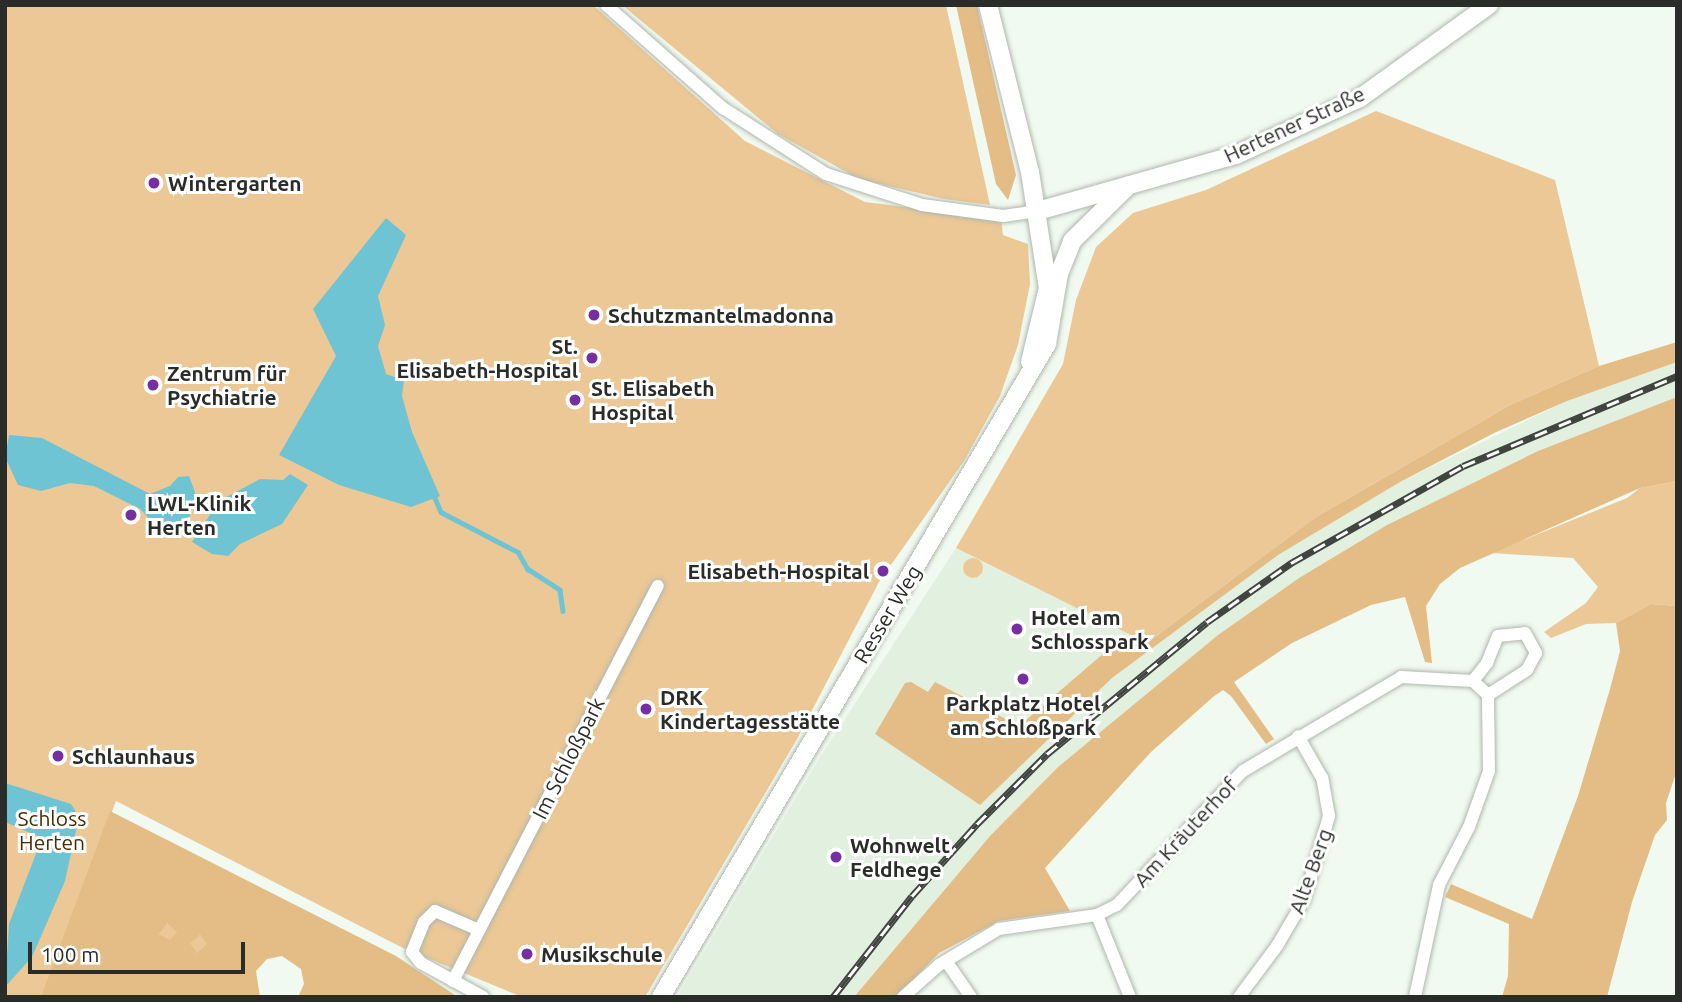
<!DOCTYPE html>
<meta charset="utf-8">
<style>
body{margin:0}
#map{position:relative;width:1682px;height:1002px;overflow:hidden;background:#f1faf0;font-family:Ubuntu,sans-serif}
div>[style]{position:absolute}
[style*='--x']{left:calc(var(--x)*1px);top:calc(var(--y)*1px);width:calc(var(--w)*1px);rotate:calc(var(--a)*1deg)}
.built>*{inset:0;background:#e2f0e0}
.green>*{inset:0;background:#ebc895}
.round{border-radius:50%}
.forest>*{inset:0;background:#e3bd85}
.water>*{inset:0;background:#6fc4d3}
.stream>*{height:4.5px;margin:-2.25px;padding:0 2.25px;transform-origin:2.25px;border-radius:2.25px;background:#6fc4d3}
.roads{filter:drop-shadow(0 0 2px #afb7ae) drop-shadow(0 0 2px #afb7ae)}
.street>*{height:12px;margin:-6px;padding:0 6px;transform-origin:6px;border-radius:6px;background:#fff}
.secondary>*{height:18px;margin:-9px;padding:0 9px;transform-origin:9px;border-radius:9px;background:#fff}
.rail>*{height:7px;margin-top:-3.5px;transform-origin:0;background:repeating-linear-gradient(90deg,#fff 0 13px,#414540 0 26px);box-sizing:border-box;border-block:2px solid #414540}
.dots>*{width:19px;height:19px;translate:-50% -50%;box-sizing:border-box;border:4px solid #fff;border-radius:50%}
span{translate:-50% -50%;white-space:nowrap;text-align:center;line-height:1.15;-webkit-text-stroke:6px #fff;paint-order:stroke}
.street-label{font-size:21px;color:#292c28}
.poi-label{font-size:21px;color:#292c28;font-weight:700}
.left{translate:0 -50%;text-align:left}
.right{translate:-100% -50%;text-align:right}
.park-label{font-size:21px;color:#472d00}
.frame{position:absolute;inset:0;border:7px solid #292c28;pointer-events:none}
.scale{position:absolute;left:28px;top:942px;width:217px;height:32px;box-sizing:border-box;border:4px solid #292c28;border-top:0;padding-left:9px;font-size:21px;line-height:24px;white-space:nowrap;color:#292c28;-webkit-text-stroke:5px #fff;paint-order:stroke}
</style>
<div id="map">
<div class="built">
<i style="clip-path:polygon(1677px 362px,1677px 397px,1538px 451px,1387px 525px,1299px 578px,1218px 635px,1058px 767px,990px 836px,854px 997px,677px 997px,822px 754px,956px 548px,1147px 643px,1058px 727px,1112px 678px,1277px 555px,1400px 482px,1567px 401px)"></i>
</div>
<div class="green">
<i style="clip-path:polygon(5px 5px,593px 5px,745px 141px,865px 202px,1001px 219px,1003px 235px,1028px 244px,1030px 284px,1018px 345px,1000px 396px,964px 461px,879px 582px,797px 739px,645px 997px,522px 997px,403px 948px,116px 801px,46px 988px,41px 997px,5px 997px)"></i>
<i style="clip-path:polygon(622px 5px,946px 5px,990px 205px,944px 199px,859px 179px,778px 134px)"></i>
<i style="clip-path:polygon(1376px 111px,1555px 180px,1599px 366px,1510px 405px,1316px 517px,1147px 643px,956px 548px,1063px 364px,1076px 300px,1096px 247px,1133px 213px,1206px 190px)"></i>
<i style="clip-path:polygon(1677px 481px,1677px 606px,1651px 604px,1616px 623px,1586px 624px,1551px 638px,1544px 632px,1586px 603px,1598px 587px,1573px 558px,1491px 553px,1627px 498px,1640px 488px)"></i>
<i class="round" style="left:963px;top:558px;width:20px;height:20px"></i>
<i class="round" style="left:159px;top:923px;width:18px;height:18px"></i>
<i class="round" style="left:189px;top:935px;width:18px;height:18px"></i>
</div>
<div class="forest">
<i style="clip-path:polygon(956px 5px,977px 5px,1016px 175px,1008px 200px,996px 184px)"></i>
<i style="clip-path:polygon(1677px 342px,1677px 362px,1567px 401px,1494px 433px,1400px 482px,1278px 555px,1112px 678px,980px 805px,875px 734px,905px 683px,911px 682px,928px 692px,935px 682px,1019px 726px,1118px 641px,1147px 643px,1316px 517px,1510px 405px,1599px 366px)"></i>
<i style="clip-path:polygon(1677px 397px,1677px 481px,1640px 488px,1460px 568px,1440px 584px,1426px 606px,1432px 663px,1425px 662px,1405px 597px,1371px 605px,1292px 643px,1234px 682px,1274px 739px,1266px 744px,1231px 696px,1223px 690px,1213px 697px,1151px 752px,1045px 868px,1070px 911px,999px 921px,939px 953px,896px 997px,854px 997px,990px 836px,1058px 767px,1218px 635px,1299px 578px,1387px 525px,1538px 451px)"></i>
<i style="clip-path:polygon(1651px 604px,1677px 606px,1677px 770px,1666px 803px,1667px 820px,1655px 835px,1632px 902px,1607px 997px,1502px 997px,1508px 976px,1509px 924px,1445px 897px,1451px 884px,1532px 919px,1578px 796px,1610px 689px,1620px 651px,1616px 623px)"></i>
<i style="clip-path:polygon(evenodd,110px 811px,396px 956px,458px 997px,298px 997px,304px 984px,301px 969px,282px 956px,267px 959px,256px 971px,260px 997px,41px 997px,110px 811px,167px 923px,177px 932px,170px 940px,159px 934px,167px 923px,110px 811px,200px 935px,207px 944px,197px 953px,190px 943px,200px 935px)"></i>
</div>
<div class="water">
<i style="clip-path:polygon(386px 218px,406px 235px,378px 296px,385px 325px,378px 346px,386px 374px,404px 380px,402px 396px,412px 432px,440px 496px,411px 507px,339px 485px,279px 455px,336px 356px,313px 309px)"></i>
<i style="clip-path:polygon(9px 435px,42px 438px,150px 494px,170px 486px,178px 477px,189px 476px,196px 495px,189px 519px,179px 536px,168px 538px,140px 509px,94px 486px,70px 483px,41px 491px,18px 485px,5px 457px)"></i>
<i style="clip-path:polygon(290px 474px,308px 485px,282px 524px,240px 544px,228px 556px,212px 554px,192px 542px,219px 501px,260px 479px,283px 480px)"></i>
<i style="clip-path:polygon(5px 783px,71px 804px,79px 817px,65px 881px,32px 957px,5px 987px,9px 924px,42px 838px,5px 822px)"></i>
</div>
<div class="stream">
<i style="--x:435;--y:498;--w:15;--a:67"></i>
<i style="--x:441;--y:512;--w:87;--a:27.5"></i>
<i style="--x:518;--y:552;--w:20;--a:60"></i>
<i style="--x:528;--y:569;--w:38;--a:33"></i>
<i style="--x:560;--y:590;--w:21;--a:82"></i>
</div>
<div class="roads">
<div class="street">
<i style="--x:606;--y:5;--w:156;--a:41.4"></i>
<i style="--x:723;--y:108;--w:122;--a:32.7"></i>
<i style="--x:826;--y:174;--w:101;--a:17.9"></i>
<i style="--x:922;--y:205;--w:82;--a:7.7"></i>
<i style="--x:1003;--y:216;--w:35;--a:-8"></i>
<i style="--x:1097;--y:915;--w:88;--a:68.1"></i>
<i style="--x:479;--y:930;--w:48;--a:-156.6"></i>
<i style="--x:435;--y:911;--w:16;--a:135"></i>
<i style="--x:424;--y:922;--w:32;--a:112"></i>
<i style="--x:412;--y:952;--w:14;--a:51"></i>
<i style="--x:421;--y:963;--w:71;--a:28.7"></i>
<i style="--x:946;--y:961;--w:44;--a:55.2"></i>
<i style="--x:453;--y:981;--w:445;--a:-62.6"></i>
<i style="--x:903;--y:997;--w:48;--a:-41.6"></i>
<i style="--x:939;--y:965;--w:70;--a:-31"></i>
<i style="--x:999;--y:929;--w:99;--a:-8.1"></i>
<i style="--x:1097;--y:915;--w:22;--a:-27"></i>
<i style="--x:1117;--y:905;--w:184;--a:-46.8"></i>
<i style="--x:1243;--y:771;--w:184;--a:-30.7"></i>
<i style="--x:1401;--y:677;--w:72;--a:3.2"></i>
<i style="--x:1239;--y:997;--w:64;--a:-53.3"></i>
<i style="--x:1277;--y:946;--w:53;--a:-59.6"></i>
<i style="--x:1304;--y:900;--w:88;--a:-73.4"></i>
<i style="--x:1329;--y:816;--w:39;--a:-100"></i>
<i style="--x:1322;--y:778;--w:48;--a:-119.7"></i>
<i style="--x:1415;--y:997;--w:115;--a:-77.9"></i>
<i style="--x:1439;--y:885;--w:65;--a:-62.7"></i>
<i style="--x:1469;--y:827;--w:59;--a:-70.3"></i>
<i style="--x:1489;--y:771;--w:76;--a:-90.8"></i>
<i style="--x:1488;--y:695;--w:21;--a:-137"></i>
<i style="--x:1473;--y:681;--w:23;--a:-52"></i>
<i style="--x:1487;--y:663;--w:29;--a:-68"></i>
<i style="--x:1498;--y:636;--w:27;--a:-6"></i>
<i style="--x:1525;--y:633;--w:23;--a:61"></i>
<i style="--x:1536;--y:653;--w:19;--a:118"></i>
<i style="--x:1527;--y:670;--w:46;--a:147.3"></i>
</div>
<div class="secondary">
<i style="--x:988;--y:5;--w:172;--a:75.9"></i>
<i style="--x:1030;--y:172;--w:117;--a:81.2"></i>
<i style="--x:1048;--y:288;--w:76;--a:103.7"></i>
<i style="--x:1038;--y:211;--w:206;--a:-15.8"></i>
<i style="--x:1236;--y:155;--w:136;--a:-24.7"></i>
<i style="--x:1360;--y:98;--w:159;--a:-35.8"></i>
<i style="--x:661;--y:997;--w:759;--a:-59.41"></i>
<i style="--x:1047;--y:344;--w:71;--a:-80.3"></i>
<i style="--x:1059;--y:274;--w:35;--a:-68"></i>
<i style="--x:1072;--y:241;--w:80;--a:-44.5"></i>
</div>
</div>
<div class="rail">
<i style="--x:833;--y:997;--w:128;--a:-52"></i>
<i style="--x:912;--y:896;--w:97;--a:-47.9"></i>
<i style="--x:977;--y:824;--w:99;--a:-45"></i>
<i style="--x:1047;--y:754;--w:207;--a:-39.5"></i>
<i style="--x:1207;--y:622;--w:103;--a:-35.1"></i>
<i style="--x:1291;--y:563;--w:197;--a:-29.4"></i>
<i style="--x:1463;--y:466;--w:232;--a:-22.8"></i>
</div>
<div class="dots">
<i style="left:154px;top:183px;background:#762fa2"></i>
<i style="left:594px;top:315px;background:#762fa2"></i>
<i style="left:592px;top:358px;background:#762fa2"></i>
<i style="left:153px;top:385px;background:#762fa2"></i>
<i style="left:575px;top:400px;background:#762fa2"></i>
<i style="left:131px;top:515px;background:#762fa2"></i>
<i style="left:883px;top:571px;background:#762fa2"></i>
<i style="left:1017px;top:629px;background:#762fa2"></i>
<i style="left:1023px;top:679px;background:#762fa2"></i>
<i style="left:646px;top:709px;background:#762fa2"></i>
<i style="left:58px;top:756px;background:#762fa2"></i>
<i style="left:836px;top:857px;background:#762fa2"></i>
<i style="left:527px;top:954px;background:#762fa2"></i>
</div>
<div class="street-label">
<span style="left:1294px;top:124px;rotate:-25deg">Hertener Straße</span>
<span style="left:887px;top:614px;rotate:-59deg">Resser Weg</span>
<span style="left:568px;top:758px;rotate:-63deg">Im Schloßpark</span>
<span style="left:1185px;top:832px;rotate:-47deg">Am Kräuterhof</span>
<span style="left:1310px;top:871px;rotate:-70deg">Alte Berg</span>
</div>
<div class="poi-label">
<span class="left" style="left:168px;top:183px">Wintergarten</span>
<span class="left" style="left:608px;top:315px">Schutzmantelmadonna</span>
<span class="right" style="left:578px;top:358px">St.<br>Elisabeth-Hospital</span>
<span class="left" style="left:167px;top:385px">Zentrum für<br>Psychiatrie</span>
<span class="left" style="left:591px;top:400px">St. Elisabeth<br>Hospital</span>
<span class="left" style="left:147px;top:515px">LWL-Klinik<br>Herten</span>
<span class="right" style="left:869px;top:571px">Elisabeth-Hospital</span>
<span class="left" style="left:1031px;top:629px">Hotel am<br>Schlosspark</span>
<span class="left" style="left:660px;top:709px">DRK<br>Kindertagesstätte</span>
<span style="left:1023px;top:715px">Parkplatz Hotel<br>am Schloßpark</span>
<span class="left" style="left:72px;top:756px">Schlaunhaus</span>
<span class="left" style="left:850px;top:857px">Wohnwelt<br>Feldhege</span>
<span class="left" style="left:541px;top:954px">Musikschule</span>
</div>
<div class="park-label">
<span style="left:52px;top:830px">Schloss<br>Herten</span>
</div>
<div class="frame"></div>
<div class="scale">100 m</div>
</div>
